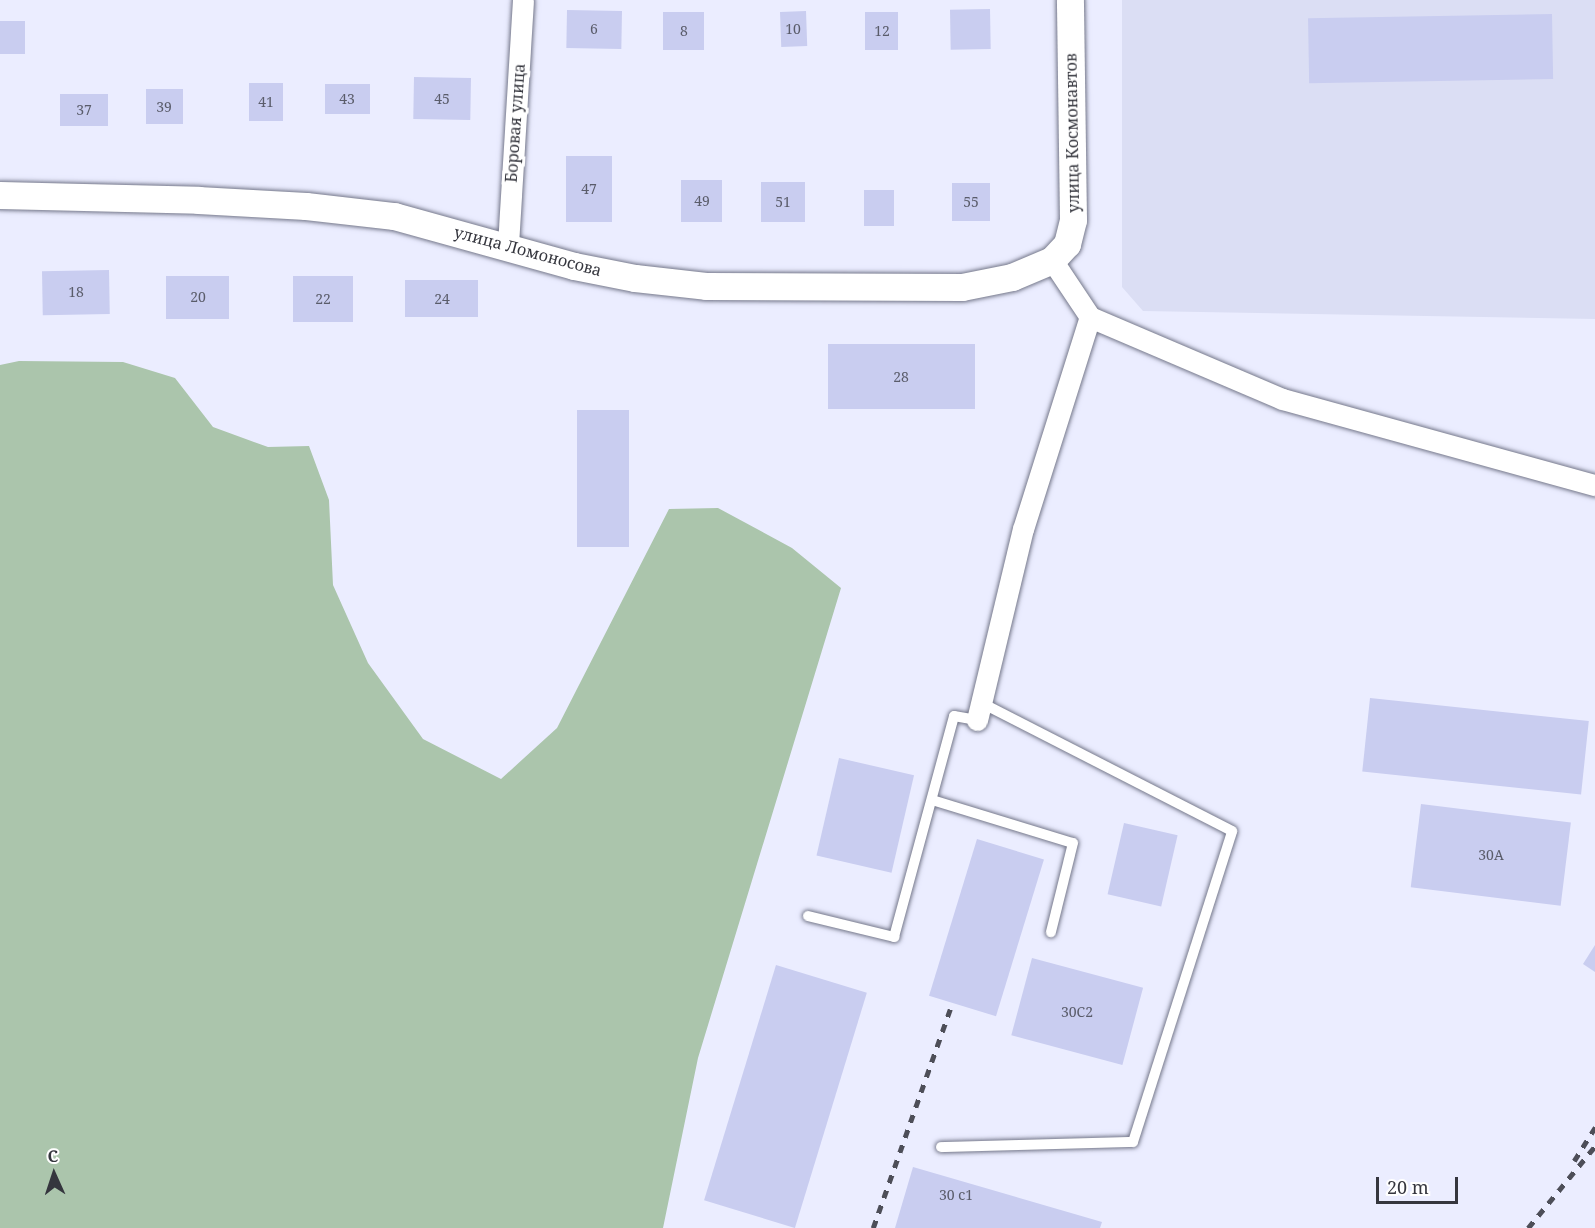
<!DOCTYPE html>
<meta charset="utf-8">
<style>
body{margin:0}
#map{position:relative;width:1595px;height:1228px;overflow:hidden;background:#ebedff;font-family:"Noto Serif",serif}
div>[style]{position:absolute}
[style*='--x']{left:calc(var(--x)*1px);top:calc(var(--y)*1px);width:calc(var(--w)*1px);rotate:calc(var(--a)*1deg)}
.built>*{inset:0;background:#dbdef4}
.green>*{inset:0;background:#abc5ac}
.building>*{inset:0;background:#c9cdf0;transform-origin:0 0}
.roads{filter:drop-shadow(0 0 2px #75788b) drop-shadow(0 0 2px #75788b)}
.service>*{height:10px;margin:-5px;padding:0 5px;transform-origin:5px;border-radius:5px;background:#fff}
.minor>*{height:21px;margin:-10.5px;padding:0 10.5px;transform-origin:10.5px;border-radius:10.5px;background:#fff}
.tertiary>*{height:27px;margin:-13.5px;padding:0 13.5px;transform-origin:13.5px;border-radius:13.5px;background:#fff}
.rail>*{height:4.5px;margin-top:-2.25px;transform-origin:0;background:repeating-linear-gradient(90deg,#4d4e58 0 8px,transparent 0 16px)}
span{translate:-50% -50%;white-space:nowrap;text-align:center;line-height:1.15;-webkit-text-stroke:6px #fff;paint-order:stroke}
.number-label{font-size:14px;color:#5a5c6a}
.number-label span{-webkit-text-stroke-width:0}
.street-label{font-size:16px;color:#35363e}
.north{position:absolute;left:24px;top:1144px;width:60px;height:60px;-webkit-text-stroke:4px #fff;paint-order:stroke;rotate:357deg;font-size:16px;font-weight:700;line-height:24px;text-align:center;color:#35363e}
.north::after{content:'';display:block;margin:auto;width:21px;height:27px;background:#35363e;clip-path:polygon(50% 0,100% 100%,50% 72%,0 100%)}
.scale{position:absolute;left:1376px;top:1177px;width:82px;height:27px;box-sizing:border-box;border:3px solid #35363e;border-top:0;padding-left:8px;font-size:18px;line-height:21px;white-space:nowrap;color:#35363e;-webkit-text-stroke:4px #fff;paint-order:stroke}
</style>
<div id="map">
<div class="built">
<i style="clip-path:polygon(1122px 0,1595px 0,1595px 319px,1143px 311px,1122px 287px)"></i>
</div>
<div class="green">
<i style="clip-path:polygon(19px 361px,123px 362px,175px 378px,213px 427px,268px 447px,309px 446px,329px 500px,333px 585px,368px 663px,423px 739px,501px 779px,557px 728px,669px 509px,718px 508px,792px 548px,841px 588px,698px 1058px,663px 1228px,0 1228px,0 365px)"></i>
</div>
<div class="building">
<i style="left:990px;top:9px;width:40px;height:40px;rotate:89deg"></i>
<i style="left:567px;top:10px;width:55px;height:38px;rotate:1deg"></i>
<i style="left:806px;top:11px;width:35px;height:26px;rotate:88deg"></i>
<i style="left:704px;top:12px;width:38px;height:41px;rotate:90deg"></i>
<i style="left:865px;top:12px;width:33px;height:38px"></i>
<i style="left:1552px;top:14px;width:65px;height:244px;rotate:89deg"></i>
<i style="left:0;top:21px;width:25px;height:33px"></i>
<i style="left:414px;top:77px;width:57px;height:42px;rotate:1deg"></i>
<i style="left:249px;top:83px;width:34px;height:38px"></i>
<i style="left:325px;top:84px;width:45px;height:30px"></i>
<i style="left:146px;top:89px;width:37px;height:35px"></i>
<i style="left:60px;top:94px;width:48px;height:32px"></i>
<i style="left:612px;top:156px;width:66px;height:46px;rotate:90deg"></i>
<i style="left:681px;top:180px;width:41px;height:42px"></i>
<i style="left:805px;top:182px;width:40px;height:44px;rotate:90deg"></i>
<i style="left:952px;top:183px;width:38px;height:38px"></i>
<i style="left:894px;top:190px;width:36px;height:30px;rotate:90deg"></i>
<i style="left:109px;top:270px;width:44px;height:67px;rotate:89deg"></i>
<i style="left:166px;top:276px;width:63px;height:43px"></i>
<i style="left:293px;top:276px;width:60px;height:46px"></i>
<i style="left:478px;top:280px;width:37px;height:73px;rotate:90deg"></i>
<i style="left:975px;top:344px;width:65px;height:147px;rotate:90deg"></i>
<i style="left:577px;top:410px;width:52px;height:137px"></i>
<i style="left:1370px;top:698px;width:220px;height:74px;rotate:6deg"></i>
<i style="left:839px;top:758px;width:77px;height:100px;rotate:13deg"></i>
<i style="left:1421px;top:804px;width:151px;height:84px;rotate:7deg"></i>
<i style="left:1124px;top:823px;width:55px;height:73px;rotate:13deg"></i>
<i style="left:977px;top:839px;width:70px;height:164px;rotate:17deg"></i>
<i style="clip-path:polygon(1595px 945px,1595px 972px,1583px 964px)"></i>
<i style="left:1032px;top:958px;width:115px;height:80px;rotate:15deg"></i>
<i style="left:776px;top:965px;width:95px;height:246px;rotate:17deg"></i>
<i style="clip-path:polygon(913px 1167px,1102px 1222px,1100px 1228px,895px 1228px)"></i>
</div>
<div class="roads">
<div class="service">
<i style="--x:932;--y:800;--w:147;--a:17"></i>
<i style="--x:1073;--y:843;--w:92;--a:103.9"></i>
<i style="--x:808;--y:916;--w:89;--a:13.7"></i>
<i style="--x:894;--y:937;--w:229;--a:-74.8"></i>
<i style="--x:954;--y:716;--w:23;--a:10"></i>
<i style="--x:941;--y:1147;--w:192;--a:-1.5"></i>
<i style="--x:1133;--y:1142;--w:326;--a:-72.3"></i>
<i style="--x:1232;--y:831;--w:281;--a:-152.9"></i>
</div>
<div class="minor">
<i style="--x:508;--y:245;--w:245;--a:-86.5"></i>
<i style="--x:1090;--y:317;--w:209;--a:23.1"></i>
<i style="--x:1282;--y:399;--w:325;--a:15.4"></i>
<i style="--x:977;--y:720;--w:196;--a:-76.5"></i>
<i style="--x:1023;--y:529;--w:222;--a:-72.5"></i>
<i style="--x:1090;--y:317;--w:69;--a:-123.7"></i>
</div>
<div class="tertiary">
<i style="--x:0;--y:195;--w:198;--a:1.4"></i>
<i style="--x:198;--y:200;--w:108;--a:3.2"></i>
<i style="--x:306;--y:206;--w:89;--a:6.5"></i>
<i style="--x:394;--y:216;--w:187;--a:15.5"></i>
<i style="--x:574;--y:266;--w:62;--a:11.1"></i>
<i style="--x:635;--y:278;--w:71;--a:6.4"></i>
<i style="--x:706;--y:286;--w:256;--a:0.2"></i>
<i style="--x:962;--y:287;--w:51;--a:-11.3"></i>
<i style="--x:1012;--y:277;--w:43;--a:-23"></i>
<i style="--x:1052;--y:260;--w:22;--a:-47"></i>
<i style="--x:1067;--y:244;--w:25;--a:-76"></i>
<i style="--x:1073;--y:220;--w:220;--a:-90.8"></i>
</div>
</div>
<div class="rail">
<i style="--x:1574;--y:1161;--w:40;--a:-58"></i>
<i style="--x:873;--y:1228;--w:232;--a:-70.6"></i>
<i style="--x:1528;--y:1228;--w:106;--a:-50.7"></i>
</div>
<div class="number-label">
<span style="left:594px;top:29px">6</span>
<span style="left:793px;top:29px">10</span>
<span style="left:684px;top:31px">8</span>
<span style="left:882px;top:31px">12</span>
<span style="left:347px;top:99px">43</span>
<span style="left:442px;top:99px">45</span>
<span style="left:266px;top:102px">41</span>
<span style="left:164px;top:107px">39</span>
<span style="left:84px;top:110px">37</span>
<span style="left:589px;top:189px">47</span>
<span style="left:702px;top:201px">49</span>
<span style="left:783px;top:202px">51</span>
<span style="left:971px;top:202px">55</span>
<span style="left:76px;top:292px">18</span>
<span style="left:198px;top:297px">20</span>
<span style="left:323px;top:299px">22</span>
<span style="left:442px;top:299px">24</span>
<span style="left:901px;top:377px">28</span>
<span style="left:1491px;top:855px">30А</span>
<span style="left:1077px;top:1012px">30С2</span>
<span style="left:956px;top:1195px">30 с1</span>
</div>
<div class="street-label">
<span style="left:515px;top:123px;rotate:-86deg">Боровая улица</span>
<span style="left:1072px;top:133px;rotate:-91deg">улица Космонавтов</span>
<span style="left:528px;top:251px;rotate:15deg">улица Ломоносова</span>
</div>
<div class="north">С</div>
<div class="scale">20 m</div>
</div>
